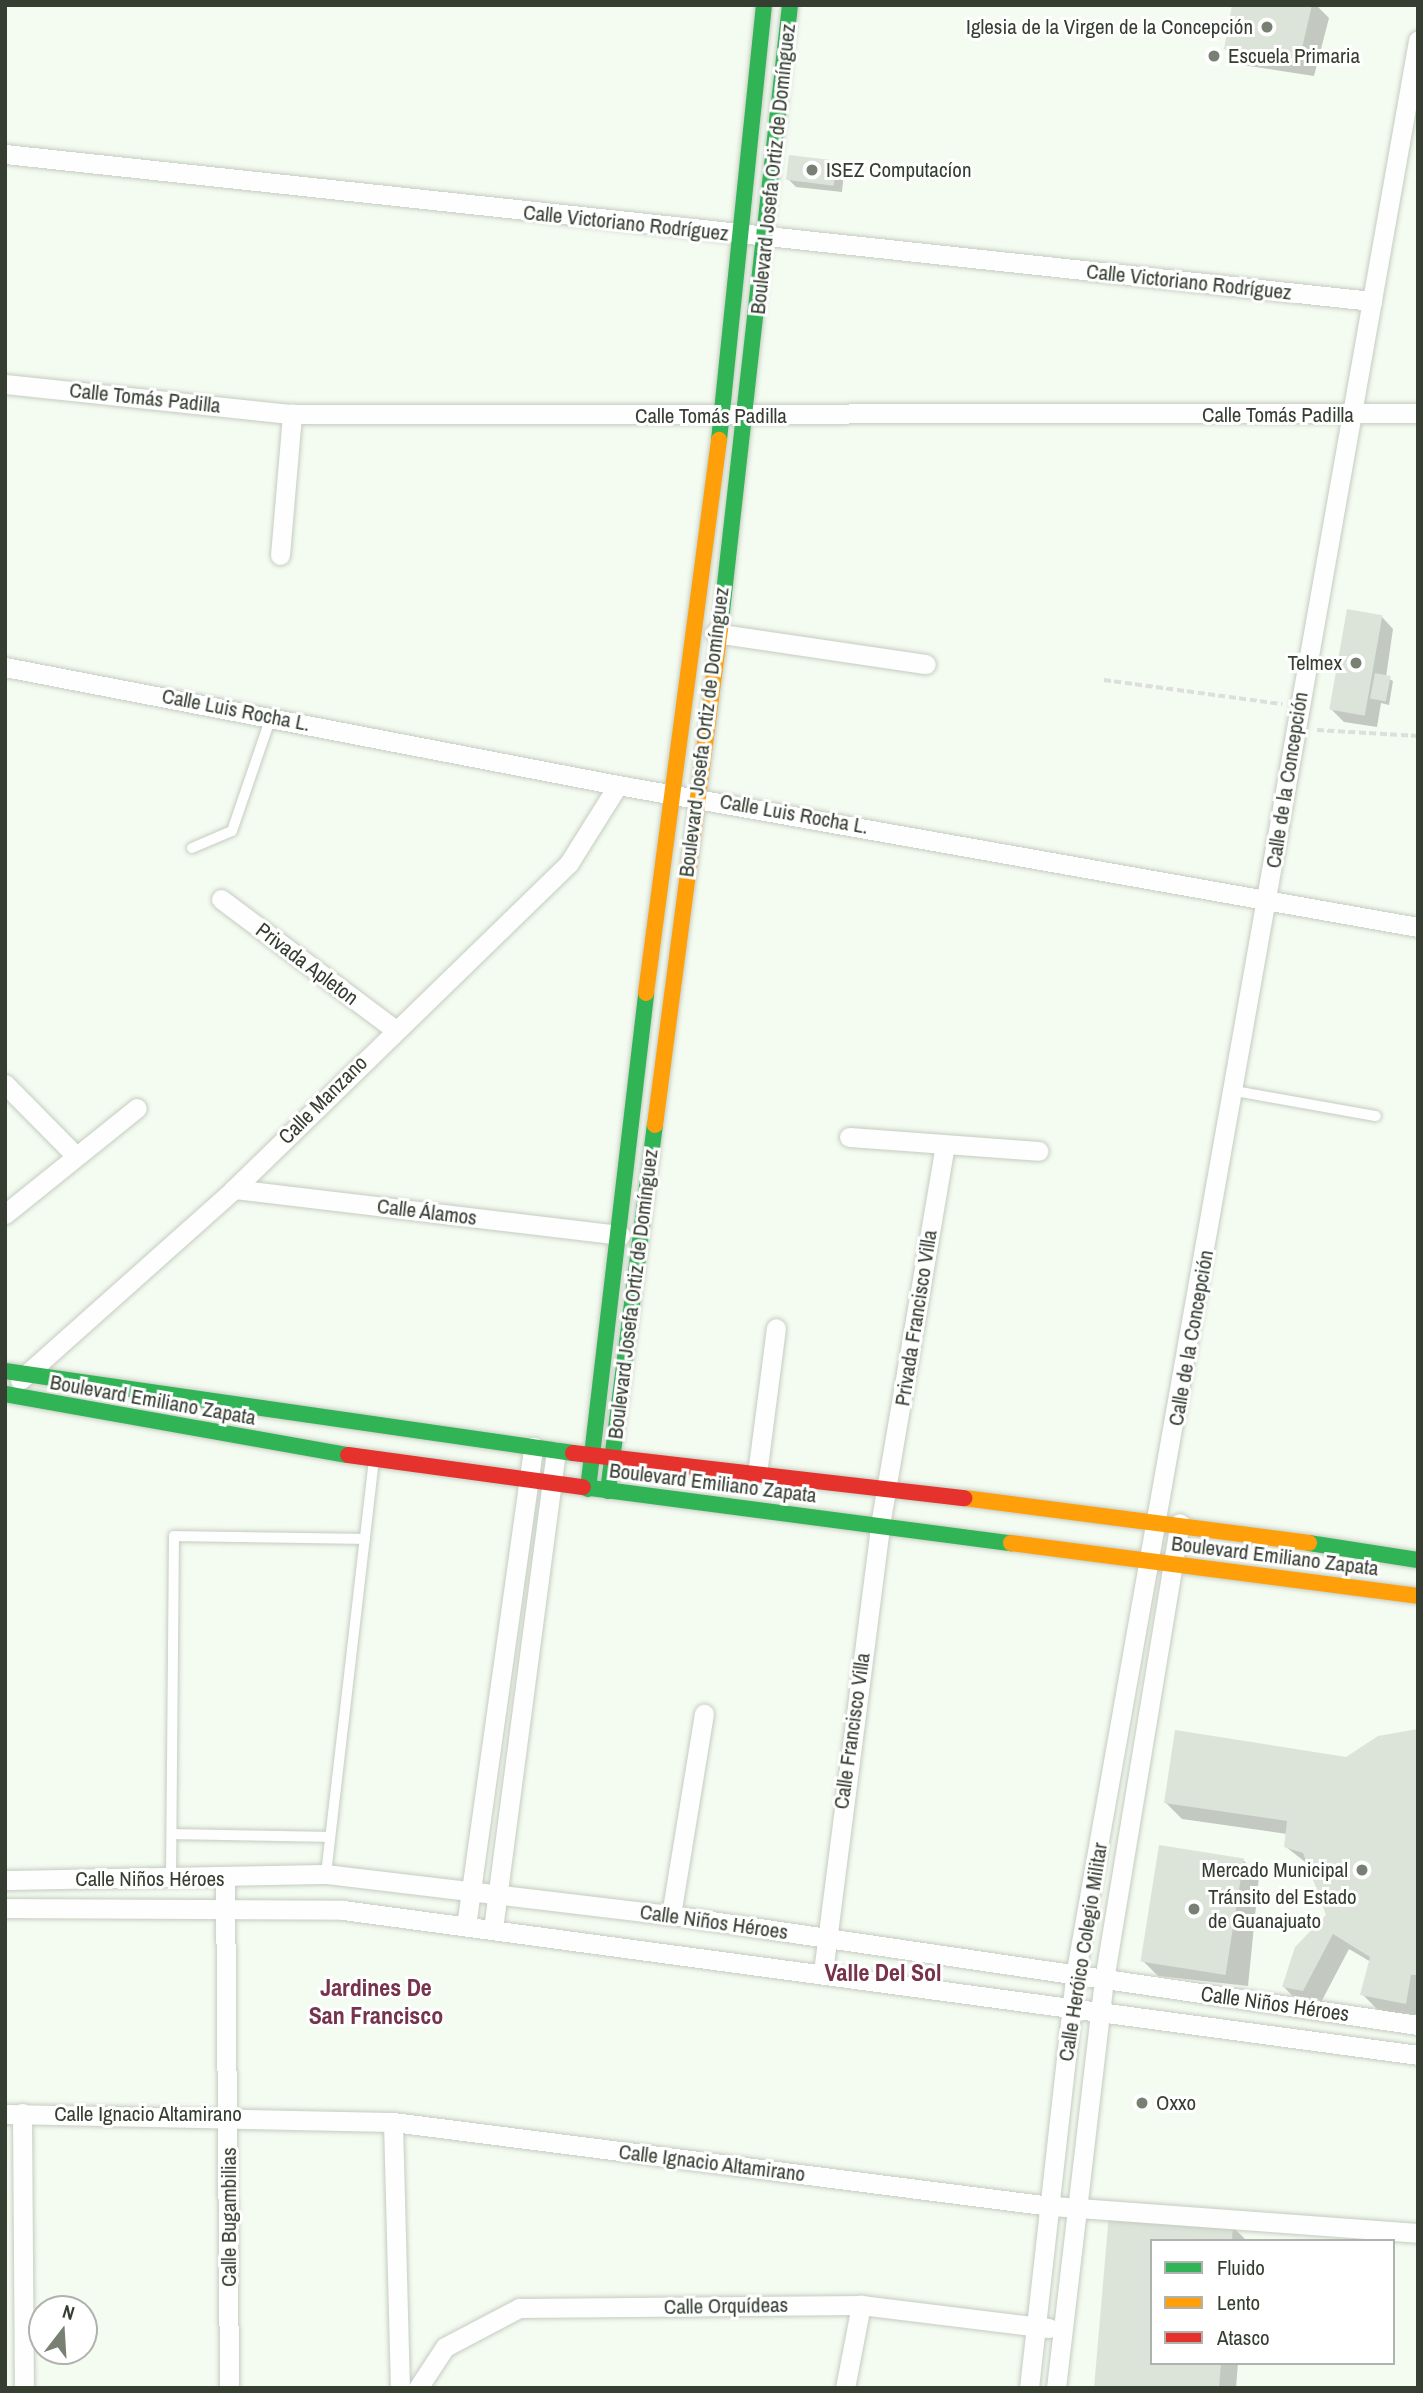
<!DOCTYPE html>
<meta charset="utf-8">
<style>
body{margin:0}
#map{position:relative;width:1423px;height:2393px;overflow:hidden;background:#f4fbf0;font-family:"Archivo Narrow",sans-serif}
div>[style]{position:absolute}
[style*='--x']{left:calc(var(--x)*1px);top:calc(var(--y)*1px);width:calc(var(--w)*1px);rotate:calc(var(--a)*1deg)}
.shadow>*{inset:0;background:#0003}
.building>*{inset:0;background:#dce3d8;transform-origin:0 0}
.path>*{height:3.5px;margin-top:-1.75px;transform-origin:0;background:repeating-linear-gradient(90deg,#dcdfdb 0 7px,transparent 0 10.5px)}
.roads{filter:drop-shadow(0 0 2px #c5ccc1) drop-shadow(0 0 2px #c5ccc1)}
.lane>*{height:10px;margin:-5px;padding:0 5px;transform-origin:5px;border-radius:5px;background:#fdfefd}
.street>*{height:19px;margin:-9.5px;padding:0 9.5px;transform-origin:9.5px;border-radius:9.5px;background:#fdfefd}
.fast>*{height:16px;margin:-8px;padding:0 8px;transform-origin:8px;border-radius:8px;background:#30b455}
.slow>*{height:16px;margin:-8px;padding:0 8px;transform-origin:8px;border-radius:8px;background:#ff9f0a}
.jam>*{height:16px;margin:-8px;padding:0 8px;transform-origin:8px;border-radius:8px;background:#e5322d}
.dots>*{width:19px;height:19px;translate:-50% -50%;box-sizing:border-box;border:4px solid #fff;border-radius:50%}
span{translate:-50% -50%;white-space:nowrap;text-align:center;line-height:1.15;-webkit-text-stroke:6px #fff;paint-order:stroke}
.poi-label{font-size:21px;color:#363e32}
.right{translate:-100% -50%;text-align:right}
.left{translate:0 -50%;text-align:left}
.street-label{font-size:21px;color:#363e32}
.quarter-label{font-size:24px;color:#78334c;font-weight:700}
.frame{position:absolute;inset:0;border:7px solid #363e32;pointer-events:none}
.legend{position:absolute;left:1150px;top:2239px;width:245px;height:126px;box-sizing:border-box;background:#fff;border:2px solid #afb2ad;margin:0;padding:9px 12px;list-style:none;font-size:21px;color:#363e32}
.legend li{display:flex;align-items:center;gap:14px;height:35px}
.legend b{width:35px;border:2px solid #afb2ad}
.north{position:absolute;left:28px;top:2295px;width:70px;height:70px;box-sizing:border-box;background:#fff;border:2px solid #afb2ad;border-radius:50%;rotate:17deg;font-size:19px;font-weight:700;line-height:28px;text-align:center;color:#363e32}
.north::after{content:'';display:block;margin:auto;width:24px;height:32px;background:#788074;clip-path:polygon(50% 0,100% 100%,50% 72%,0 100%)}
</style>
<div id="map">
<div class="shadow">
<i style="clip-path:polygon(1234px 5px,1316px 5px,1329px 18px,1314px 76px,1242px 65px,1226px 49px)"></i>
<i style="clip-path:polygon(837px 163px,844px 170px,842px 192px,796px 187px,788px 179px)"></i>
<i style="clip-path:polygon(1382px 617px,1393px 629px,1386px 677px,1393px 681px,1389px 705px,1381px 703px,1377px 727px,1344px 722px,1332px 710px)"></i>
<i style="clip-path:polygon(1418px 1734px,1418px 2018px,1378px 2010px,1362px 1994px,1371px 1962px,1349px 1949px,1319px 2006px,1299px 2003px,1284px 1987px,1328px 1915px,1309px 1865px,1286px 1847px,1287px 1834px,1182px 1819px,1166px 1803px,1347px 1759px)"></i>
<i style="clip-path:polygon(1243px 1860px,1259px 1876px,1248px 1986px,1158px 1976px,1142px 1960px)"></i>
<i style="clip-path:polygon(1111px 2215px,1233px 2227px,1247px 2241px,1152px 2241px,1152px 2363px,1238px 2363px,1236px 2388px,1095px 2388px)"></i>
</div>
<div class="building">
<i style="clip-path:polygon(1232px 5px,1312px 5px,1299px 61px,1224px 49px)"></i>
<i style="left:789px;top:155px;width:48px;height:25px;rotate:7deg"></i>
<i style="left:1347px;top:609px;width:36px;height:102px;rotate:10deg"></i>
<i style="left:1375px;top:673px;width:16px;height:26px;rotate:11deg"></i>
<i style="clip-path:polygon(1418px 1729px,1418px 1975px,1411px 1975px,1406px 2004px,1360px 1995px,1370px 1957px,1333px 1934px,1303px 1991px,1282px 1987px,1295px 1947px,1326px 1915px,1303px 1853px,1284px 1847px,1287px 1821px,1164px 1803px,1175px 1730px,1346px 1757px,1378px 1736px)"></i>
<i style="left:1159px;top:1845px;width:86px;height:118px;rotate:9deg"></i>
<i style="clip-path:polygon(1109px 2214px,1233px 2225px,1232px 2241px,1152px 2241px,1152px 2363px,1221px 2363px,1219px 2388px,1094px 2388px)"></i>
</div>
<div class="path">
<i style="--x:1104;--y:680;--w:180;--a:7.7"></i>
<i style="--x:1317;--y:730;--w:101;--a:3.4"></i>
</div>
<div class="roads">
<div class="lane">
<i style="--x:192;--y:848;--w:43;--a:-23"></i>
<i style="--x:232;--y:831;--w:120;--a:-71.1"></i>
<i style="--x:1235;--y:1091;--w:143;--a:10.1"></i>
<i style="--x:173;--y:1834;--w:157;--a:1.1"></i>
<i style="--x:326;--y:1874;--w:416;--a:-83.4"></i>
<i style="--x:171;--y:1877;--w:341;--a:-89.5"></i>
<i style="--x:174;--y:1536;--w:191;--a:0.9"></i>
</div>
<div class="street">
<i style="--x:5;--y:154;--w:1375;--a:6.14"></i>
<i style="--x:5;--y:384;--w:289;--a:6"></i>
<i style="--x:292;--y:414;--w:1126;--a:-0.05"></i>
<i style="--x:280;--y:555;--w:142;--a:-85.1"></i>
<i style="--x:715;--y:633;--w:213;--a:8.4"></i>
<i style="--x:5;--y:667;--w:624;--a:10.9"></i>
<i style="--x:618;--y:785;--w:813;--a:10.07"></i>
<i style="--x:221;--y:899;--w:216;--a:36.9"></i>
<i style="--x:5;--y:1084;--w:100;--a:45.4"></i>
<i style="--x:849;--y:1137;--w:190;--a:4.2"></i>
<i style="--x:234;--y:1189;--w:389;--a:6.8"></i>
<i style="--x:5;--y:1214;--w:169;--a:-38.8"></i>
<i style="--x:20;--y:1380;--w:287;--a:-41.7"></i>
<i style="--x:234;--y:1189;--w:467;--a:-44.2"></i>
<i style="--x:569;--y:863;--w:92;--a:-57.9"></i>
<i style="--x:757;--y:1474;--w:147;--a:-82.6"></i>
<i style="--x:225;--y:1879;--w:509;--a:89.55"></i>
<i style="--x:5;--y:1880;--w:321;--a:-1.1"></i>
<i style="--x:326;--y:1874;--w:347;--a:6.8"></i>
<i style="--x:671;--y:1915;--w:755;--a:8.38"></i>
<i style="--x:5;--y:1908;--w:338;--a:0.3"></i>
<i style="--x:343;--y:1910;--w:1085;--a:7.68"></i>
<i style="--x:671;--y:1915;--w:204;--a:-80.7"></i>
<i style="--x:466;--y:1926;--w:484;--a:-82"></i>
<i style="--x:493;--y:1929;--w:482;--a:-82.5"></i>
<i style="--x:823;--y:1972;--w:451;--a:-82.7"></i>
<i style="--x:880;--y:1525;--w:385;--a:-80.3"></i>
<i style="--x:22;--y:2113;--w:275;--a:89.6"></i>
<i style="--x:5;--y:2114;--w:388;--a:1.2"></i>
<i style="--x:393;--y:2122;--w:663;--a:7.28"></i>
<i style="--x:1051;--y:2206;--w:368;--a:4.2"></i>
<i style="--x:393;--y:2122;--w:266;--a:88.5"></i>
<i style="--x:418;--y:2388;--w:49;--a:-56.6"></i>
<i style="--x:445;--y:2347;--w:84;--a:-27.8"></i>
<i style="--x:519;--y:2308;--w:342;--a:-0.5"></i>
<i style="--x:861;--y:2305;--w:189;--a:7"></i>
<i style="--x:845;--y:2388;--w:85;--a:-79.1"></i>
<i style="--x:1029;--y:2388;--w:415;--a:-83.6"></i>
<i style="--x:1075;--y:1976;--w:1966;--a:-79.95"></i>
<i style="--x:1056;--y:2388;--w:411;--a:-83.3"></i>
<i style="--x:1104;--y:1980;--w:463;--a:-80.6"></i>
</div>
<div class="fast">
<i style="--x:719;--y:440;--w:437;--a:-84.1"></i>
<i style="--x:720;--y:629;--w:628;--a:-83.6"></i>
<i style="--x:5;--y:1371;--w:574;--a:8.21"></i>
<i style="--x:5;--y:1394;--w:348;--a:10.1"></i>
<i style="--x:583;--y:1487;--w:432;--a:7.5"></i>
<i style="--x:588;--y:1489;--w:499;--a:-83.3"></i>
<i style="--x:608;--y:1491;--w:369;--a:-82.7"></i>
<i style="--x:1309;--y:1543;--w:110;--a:8.9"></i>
</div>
<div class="slow">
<i style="--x:646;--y:993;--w:558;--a:-82.48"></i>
<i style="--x:655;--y:1125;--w:500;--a:-82.53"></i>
<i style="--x:964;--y:1498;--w:348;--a:7.4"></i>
<i style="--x:1011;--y:1543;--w:410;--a:7.4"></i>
</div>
<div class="jam">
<i style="--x:573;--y:1453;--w:394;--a:6.6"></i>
<i style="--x:348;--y:1455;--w:237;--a:7.8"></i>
</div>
</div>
<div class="dots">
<i style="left:1267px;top:27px;background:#788074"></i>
<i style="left:1214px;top:56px;background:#788074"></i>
<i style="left:812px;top:170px;background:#788074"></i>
<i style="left:1356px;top:663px;background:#788074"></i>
<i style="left:1362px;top:1870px;background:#788074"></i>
<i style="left:1194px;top:1909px;background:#788074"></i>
<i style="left:1142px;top:2103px;background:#788074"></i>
</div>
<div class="poi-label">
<span class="right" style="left:1253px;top:27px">Iglesia de la Virgen de la Concepción</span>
<span class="left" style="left:1228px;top:56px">Escuela Primaria</span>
<span class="left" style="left:826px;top:170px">ISEZ Computacíon</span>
<span class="right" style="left:1342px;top:663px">Telmex</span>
<span class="right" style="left:1348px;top:1870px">Mercado Municipal</span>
<span class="left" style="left:1208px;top:1909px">Tránsito del Estado<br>de Guanajuato</span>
<span class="left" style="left:1156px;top:2103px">Oxxo</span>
</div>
<div class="street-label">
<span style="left:773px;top:169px;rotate:-84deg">Boulevard Josefa Ortiz de Domínguez</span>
<span style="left:626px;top:223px;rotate:6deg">Calle Victoriano Rodríguez</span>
<span style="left:1189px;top:282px;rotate:6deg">Calle Victoriano Rodríguez</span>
<span style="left:145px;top:398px;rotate:6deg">Calle Tomás Padilla</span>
<span style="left:1278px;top:415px">Calle Tomás Padilla</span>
<span style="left:711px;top:416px">Calle Tomás Padilla</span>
<span style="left:236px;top:710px;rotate:11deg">Calle Luis Rocha L.</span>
<span style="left:704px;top:732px;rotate:-83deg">Boulevard Josefa Ortiz de Domínguez</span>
<span style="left:1287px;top:780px;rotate:-81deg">Calle de la Concepción</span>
<span style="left:794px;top:814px;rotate:10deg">Calle Luis Rocha L.</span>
<span style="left:307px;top:964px;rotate:37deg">Privada Apleton</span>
<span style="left:323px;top:1100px;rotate:-45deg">Calle Manzano</span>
<span style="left:427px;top:1212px;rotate:7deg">Calle Álamos</span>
<span style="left:633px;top:1294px;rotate:-83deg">Boulevard Josefa Ortiz de Domínguez</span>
<span style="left:916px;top:1318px;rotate:-81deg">Privada Francisco Villa</span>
<span style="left:1191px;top:1338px;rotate:-80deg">Calle de la Concepción</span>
<span style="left:153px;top:1400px;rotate:10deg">Boulevard Emiliano Zapata</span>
<span style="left:713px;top:1483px;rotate:7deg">Boulevard Emiliano Zapata</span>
<span style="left:1275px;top:1556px;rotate:7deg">Boulevard Emiliano Zapata</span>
<span style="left:852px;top:1731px;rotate:-82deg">Calle Francisco Villa</span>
<span style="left:150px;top:1879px">Calle Niños Héroes</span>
<span style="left:714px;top:1922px;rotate:8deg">Calle Niños Héroes</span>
<span style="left:1083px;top:1952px;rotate:-81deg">Calle Heróico Colegio Militar</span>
<span style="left:1275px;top:2004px;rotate:8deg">Calle Niños Héroes</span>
<span style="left:148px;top:2114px">Calle Ignacio Altamirano</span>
<span style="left:712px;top:2163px;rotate:7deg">Calle Ignacio Altamirano</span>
<span style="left:229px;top:2217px;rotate:-90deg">Calle Bugambilias</span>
<span style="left:726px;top:2306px;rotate:-1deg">Calle Orquídeas</span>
</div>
<div class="quarter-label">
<span style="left:883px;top:1973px">Valle Del Sol</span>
<span style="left:376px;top:2002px">Jardines De<br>San Francisco</span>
</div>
<div class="frame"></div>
<ul class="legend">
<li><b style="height:9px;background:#30b455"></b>Fluido</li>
<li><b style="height:9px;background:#ff9f0a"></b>Lento</li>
<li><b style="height:9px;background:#e5322d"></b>Atasco</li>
</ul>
<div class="north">N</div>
</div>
